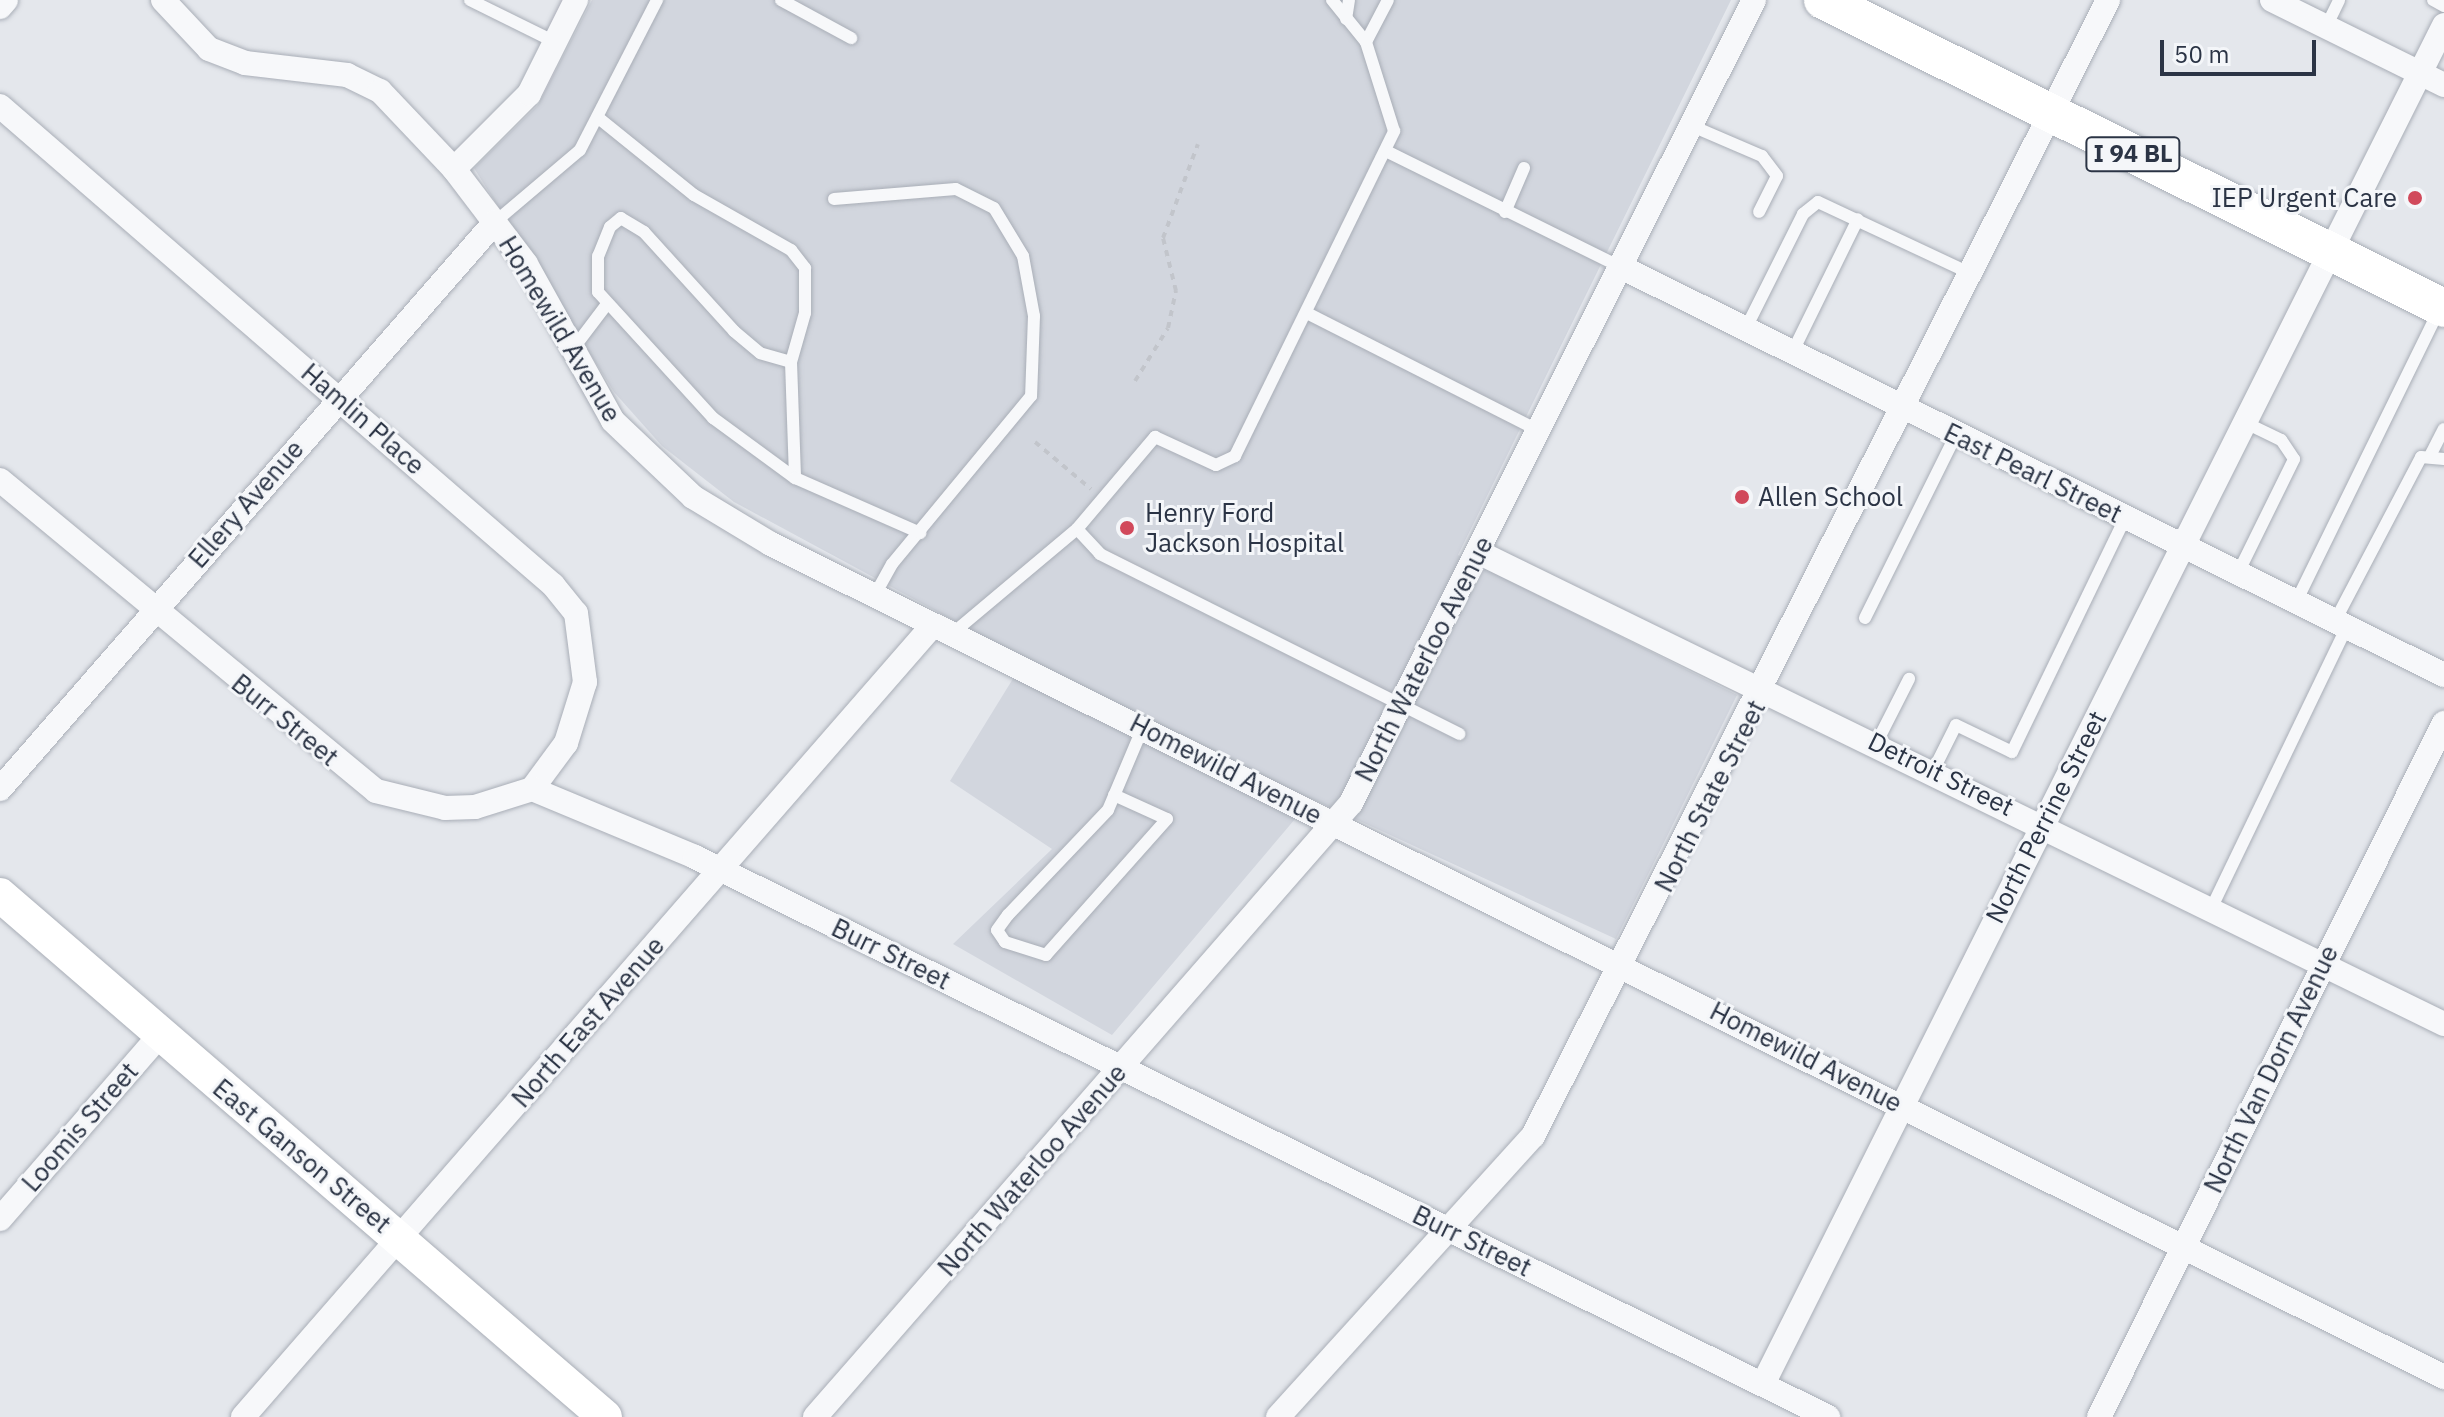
<!DOCTYPE html>
<style>
body{margin:0}
#map{position:relative;width:2444px;height:1417px;overflow:hidden;background:#e4e7ec;font-family:"IBM Plex Sans",sans-serif}
div>[style]{position:absolute}
[style*='--x']{left:calc(var(--x)*1px);top:calc(var(--y)*1px);width:calc(var(--w)*1px);rotate:calc(var(--a)*1deg)}
.built>*{inset:0;background:#d2d6de}
.path>*{height:4px;margin-top:-2px;transform-origin:0;background:repeating-linear-gradient(90deg,#c2c5cb 0 6px,transparent 0 12px)}
.roads{filter:drop-shadow(0 0 2px #a9aeb7) drop-shadow(0 0 2px #a9aeb7)}
.lane>*{height:12px;margin:-6px;padding:0 6px;transform-origin:6px;border-radius:6px;background:#f7f8fa}
.street>*{height:24px;margin:-12px;padding:0 12px;transform-origin:12px;border-radius:12px;background:#f7f8fa}
.secondary>*{height:34px;margin:-17px;padding:0 17px;transform-origin:17px;border-radius:17px;background:#fff}
.primary>*{height:38px;margin:-19px;padding:0 19px;transform-origin:19px;border-radius:19px;background:#fff}
.dots>*{width:22px;height:22px;translate:-50% -50%;box-sizing:border-box;border:4px solid #f4f6f9;border-radius:50%}
span{translate:-50% -50%;white-space:nowrap;text-align:center;line-height:1.15;-webkit-text-stroke:6px #f4f6f9;paint-order:stroke}
.shield-label span{padding:2px 6px;background:#f4f6f9;border:2px solid;border-radius:6px;-webkit-text-stroke-width:0}
.shield-label{font-size:24px;color:#2b3445;font-weight:700}
.poi-label{font-size:26px;color:#2b3445}
.right{translate:-100% -50%;text-align:right}
.left{translate:0 -50%;text-align:left}
.street-label{font-size:26px;color:#2b3445}
.scale{position:absolute;left:2160px;top:40px;width:156px;height:36px;box-sizing:border-box;border:4px solid #2b3445;border-top:0;padding-left:10px;font-size:24px;line-height:28px;white-space:nowrap;color:#2b3445;-webkit-text-stroke:6px #f4f6f9;paint-order:stroke}
</style>
<div id="map">
<div class="built">
<i style="clip-path:polygon(592px 0,1731px 0,1458px 555px,1737px 695px,1616px 939px,1312px 799px,1112px 1035px,953px 944px,1052px 849px,950px 781px,1025px 659px,734px 502px,662px 446px,614px 392px,474px 168px,538px 105px)"></i>
</div>
<div class="path">
<i style="--x:1135;--y:381;--w:62;--a:-58.1"></i>
<i style="--x:1168;--y:328;--w:38;--a:-78"></i>
<i style="--x:1176;--y:291;--w:55;--a:-103.8"></i>
<i style="--x:1163;--y:238;--w:100;--a:-69.6"></i>
<i style="--x:1035;--y:442;--w:73;--a:40"></i>
</div>
<div class="roads">
<div class="lane">
<i style="--x:470;--y:0;--w:95;--a:26.3"></i>
<i style="--x:781;--y:0;--w:80;--a:28.5"></i>
<i style="--x:2433;--y:0;--w:13;--a:29"></i>
<i style="--x:1346;--y:19;--w:19;--a:-81"></i>
<i style="--x:2326;--y:27;--w:30;--a:-64"></i>
<i style="--x:1366;--y:42;--w:47;--a:-62.4"></i>
<i style="--x:601;--y:120;--w:119;--a:38.9"></i>
<i style="--x:694;--y:195;--w:112;--a:29.6"></i>
<i style="--x:791;--y:250;--w:23;--a:52"></i>
<i style="--x:805;--y:268;--w:45;--a:90"></i>
<i style="--x:805;--y:313;--w:51;--a:105.9"></i>
<i style="--x:791;--y:362;--w:116;--a:88"></i>
<i style="--x:1692;--y:126;--w:76;--a:23.2"></i>
<i style="--x:1762;--y:156;--w:25;--a:53"></i>
<i style="--x:1777;--y:176;--w:40;--a:116.6"></i>
<i style="--x:1388;--y:152;--w:262;--a:26.3"></i>
<i style="--x:834;--y:199;--w:122;--a:-4.7"></i>
<i style="--x:956;--y:189;--w:42;--a:26.6"></i>
<i style="--x:994;--y:208;--w:56;--a:58.9"></i>
<i style="--x:1023;--y:256;--w:61;--a:79.6"></i>
<i style="--x:1034;--y:316;--w:80;--a:92.1"></i>
<i style="--x:1031;--y:396;--w:218;--a:129.6"></i>
<i style="--x:892;--y:564;--w:37;--a:119"></i>
<i style="--x:1505;--y:212;--w:48;--a:-66.6"></i>
<i style="--x:495;--y:222;--w:111;--a:-40.3"></i>
<i style="--x:580;--y:150;--w:169;--a:-62.8"></i>
<i style="--x:1307;--y:313;--w:261;--a:26.9"></i>
<i style="--x:1745;--y:330;--w:130;--a:-63.4"></i>
<i style="--x:1803;--y:214;--w:19;--a:-39"></i>
<i style="--x:1818;--y:202;--w:170;--a:25.1"></i>
<i style="--x:573;--y:349;--w:56;--a:-52.9"></i>
<i style="--x:1792;--y:353;--w:149;--a:-63.8"></i>
<i style="--x:791;--y:362;--w:32;--a:-164"></i>
<i style="--x:760;--y:353;--w:34;--a:-140"></i>
<i style="--x:734;--y:331;--w:134;--a:-132.3"></i>
<i style="--x:644;--y:232;--w:27;--a:-149"></i>
<i style="--x:621;--y:218;--w:14;--a:141"></i>
<i style="--x:610;--y:227;--w:31;--a:112"></i>
<i style="--x:598;--y:256;--w:36;--a:90"></i>
<i style="--x:598;--y:292;--w:171;--a:47.6"></i>
<i style="--x:713;--y:418;--w:102;--a:36.2"></i>
<i style="--x:795;--y:478;--w:137;--a:23.7"></i>
<i style="--x:2431;--y:454;--w:28;--a:-63"></i>
<i style="--x:1077;--y:529;--w:34;--a:47"></i>
<i style="--x:1100;--y:554;--w:402;--a:26.6"></i>
<i style="--x:2238;--y:573;--w:127;--a:-63.8"></i>
<i style="--x:2294;--y:459;--w:23;--a:-124"></i>
<i style="--x:2281;--y:440;--w:41;--a:-154.1"></i>
<i style="--x:2296;--y:602;--w:325;--a:-63.9"></i>
<i style="--x:1865;--y:618;--w:204;--a:-63.6"></i>
<i style="--x:2335;--y:621;--w:185;--a:-62.3"></i>
<i style="--x:2421;--y:457;--w:23;--a:5"></i>
<i style="--x:953;--y:633;--w:162;--a:-40"></i>
<i style="--x:1077;--y:529;--w:121;--a:-49.7"></i>
<i style="--x:1155;--y:437;--w:67;--a:24.7"></i>
<i style="--x:1216;--y:465;--w:21;--a:-25"></i>
<i style="--x:1235;--y:456;--w:362;--a:-63.9"></i>
<i style="--x:1394;--y:131;--w:93;--a:-107.5"></i>
<i style="--x:1366;--y:42;--w:54;--a:-129"></i>
<i style="--x:1877;--y:742;--w:71;--a:-63.1"></i>
<i style="--x:1934;--y:769;--w:49;--a:-63.4"></i>
<i style="--x:1956;--y:725;--w:62;--a:25.7"></i>
<i style="--x:2012;--y:752;--w:260;--a:-64.2"></i>
<i style="--x:1114;--y:795;--w:58;--a:24.4"></i>
<i style="--x:1167;--y:819;--w:182;--a:131.7"></i>
<i style="--x:1046;--y:955;--w:43;--a:-162.4"></i>
<i style="--x:1005;--y:942;--w:14;--a:-124"></i>
<i style="--x:997;--y:930;--w:19;--a:-54"></i>
<i style="--x:1008;--y:915;--w:145;--a:-46.4"></i>
<i style="--x:1108;--y:810;--w:90;--a:-67.1"></i>
<i style="--x:2211;--y:909;--w:313;--a:-64.3"></i>
</div>
<div class="street">
<i style="--x:163;--y:0;--w:67;--a:46.8"></i>
<i style="--x:209;--y:49;--w:39;--a:21"></i>
<i style="--x:245;--y:63;--w:103;--a:6.7"></i>
<i style="--x:347;--y:75;--w:37;--a:26"></i>
<i style="--x:380;--y:91;--w:108;--a:46.5"></i>
<i style="--x:454;--y:169;--w:119;--a:52.8"></i>
<i style="--x:526;--y:264;--w:179;--a:61"></i>
<i style="--x:613;--y:421;--w:110;--a:43.5"></i>
<i style="--x:693;--y:497;--w:91;--a:31.1"></i>
<i style="--x:771;--y:544;--w:1869;--a:26.47"></i>
<i style="--x:2272;--y:0;--w:192;--a:26.3"></i>
<i style="--x:0;--y:7;--w:9;--a:-49"></i>
<i style="--x:0;--y:106;--w:732;--a:40.9"></i>
<i style="--x:553;--y:585;--w:36;--a:51"></i>
<i style="--x:576;--y:613;--w:70;--a:82.6"></i>
<i style="--x:585;--y:682;--w:64;--a:107.3"></i>
<i style="--x:566;--y:743;--w:57;--a:126.5"></i>
<i style="--x:454;--y:169;--w:106;--a:-45"></i>
<i style="--x:529;--y:94;--w:105;--a:-63.4"></i>
<i style="--x:1623;--y:268;--w:916;--a:26.37"></i>
<i style="--x:0;--y:480;--w:488;--a:39.6"></i>
<i style="--x:376;--y:791;--w:71;--a:13.8"></i>
<i style="--x:445;--y:808;--w:30;--a:-2"></i>
<i style="--x:475;--y:807;--w:60;--a:-17.5"></i>
<i style="--x:532;--y:789;--w:177;--a:22.6"></i>
<i style="--x:695;--y:857;--w:1264;--a:26.3"></i>
<i style="--x:1478;--y:552;--w:1075;--a:26.04"></i>
<i style="--x:0;--y:789;--w:753;--a:-48.88"></i>
<i style="--x:0;--y:1219;--w:244;--a:-49"></i>
<i style="--x:1763;--y:1384;--w:1520;--a:-63.38"></i>
<i style="--x:243;--y:1417;--w:1050;--a:-48.94"></i>
<i style="--x:815;--y:1417;--w:815;--a:-48.88"></i>
<i style="--x:1351;--y:803;--w:898;--a:-63.35"></i>
<i style="--x:1278;--y:1417;--w:379;--a:-47.8"></i>
<i style="--x:1533;--y:1136;--w:1273;--a:-63.15"></i>
<i style="--x:2099;--y:1417;--w:775;--a:-63.57"></i>
</div>
<div class="secondary">
<i style="--x:0;--y:895;--w:799;--a:40.79"></i>
</div>
<div class="primary">
<i style="--x:1823;--y:0;--w:693;--a:26.38"></i>
</div>
</div>
<div class="dots">
<i style="left:2415px;top:198px;background:#d1495b"></i>
<i style="left:1742px;top:497px;background:#d1495b"></i>
<i style="left:1127px;top:528px;background:#d1495b"></i>
</div>
<div class="shield-label">
<span style="left:2133px;top:154px">I 94 BL</span>
</div>
<div class="poi-label">
<span class="right" style="left:2397px;top:198px">IEP Urgent Care</span>
<span class="left" style="left:1758px;top:497px">Allen School</span>
<span class="left" style="left:1145px;top:528px">Henry Ford<br>Jackson Hospital</span>
</div>
<div class="street-label">
<span style="left:560px;top:329px;rotate:59deg">Homewild Avenue</span>
<span style="left:363px;top:419px;rotate:41deg">Hamlin Place</span>
<span style="left:2033px;top:473px;rotate:26deg">East Pearl Street</span>
<span style="left:246px;top:504px;rotate:-49deg">Ellery Avenue</span>
<span style="left:1424px;top:659px;rotate:-63deg">North Waterloo Avenue</span>
<span style="left:285px;top:720px;rotate:39deg">Burr Street</span>
<span style="left:1226px;top:769px;rotate:27deg">Homewild Avenue</span>
<span style="left:1941px;top:774px;rotate:26deg">Detroit Street</span>
<span style="left:1710px;top:796px;rotate:-63deg">North State Street</span>
<span style="left:2046px;top:817px;rotate:-63deg">North Perrine Street</span>
<span style="left:891px;top:954px;rotate:26deg">Burr Street</span>
<span style="left:588px;top:1022px;rotate:-49deg">North East Avenue</span>
<span style="left:1806px;top:1057px;rotate:27deg">Homewild Avenue</span>
<span style="left:2271px;top:1069px;rotate:-64deg">North Van Dorn Avenue</span>
<span style="left:80px;top:1127px;rotate:-49deg">Loomis Street</span>
<span style="left:302px;top:1156px;rotate:40deg">East Ganson Street</span>
<span style="left:1032px;top:1170px;rotate:-49deg">North Waterloo Avenue</span>
<span style="left:1472px;top:1241px;rotate:26deg">Burr Street</span>
</div>
<div class="scale">50 m</div>
</div>
